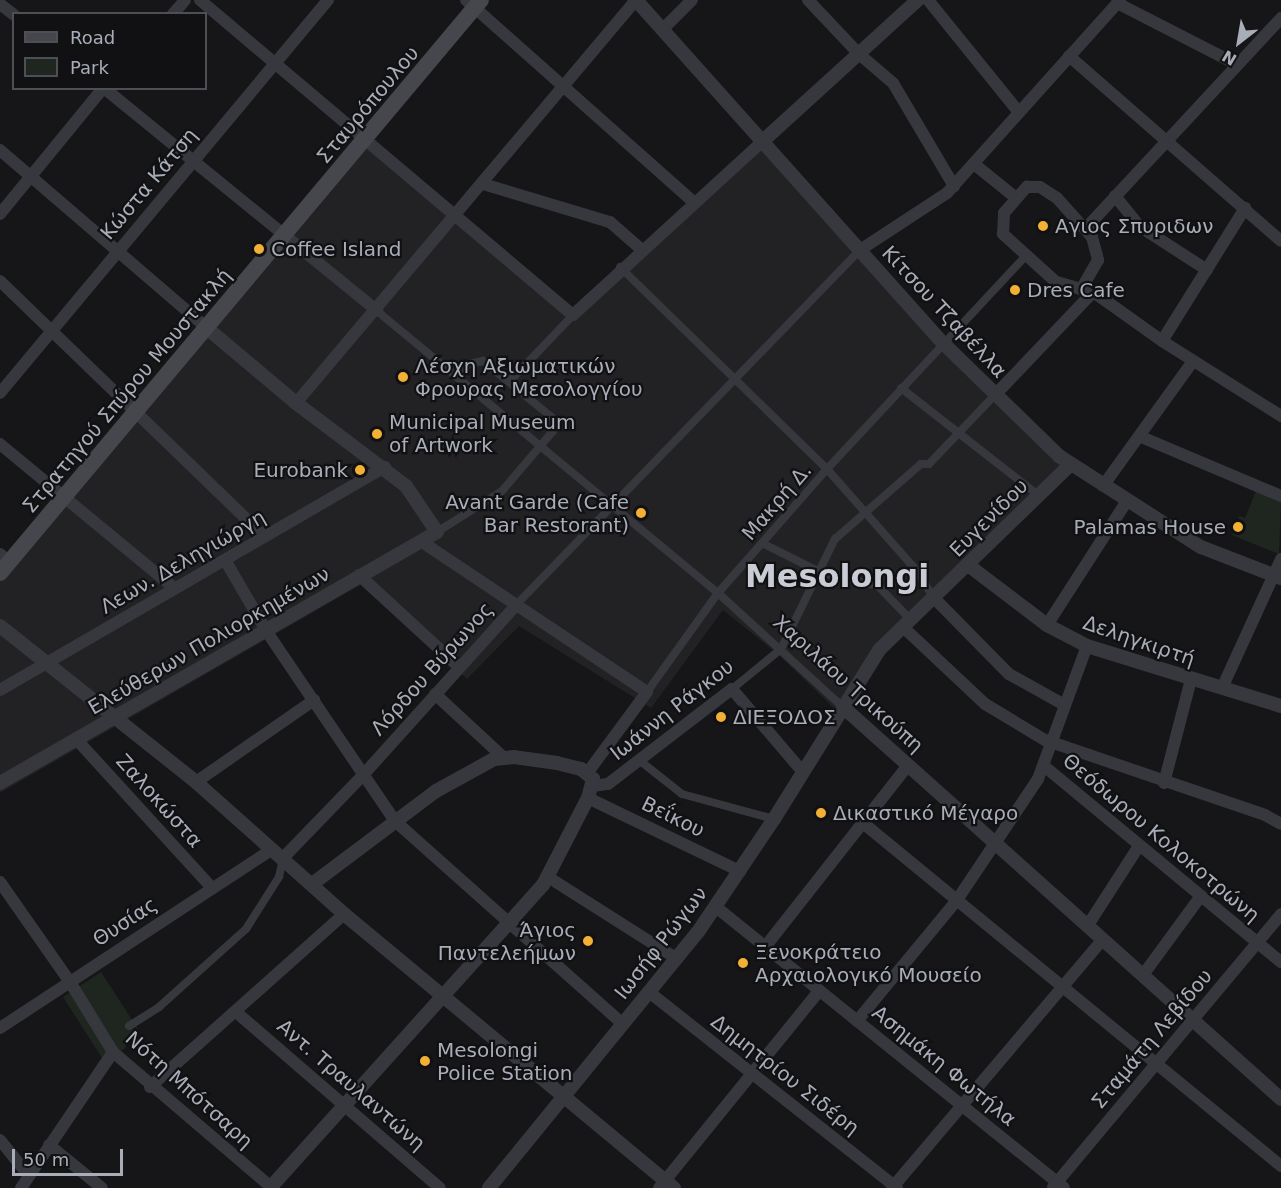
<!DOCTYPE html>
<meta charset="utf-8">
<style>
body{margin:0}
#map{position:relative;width:1281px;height:1188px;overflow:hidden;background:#161618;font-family:"DejaVu Sans",sans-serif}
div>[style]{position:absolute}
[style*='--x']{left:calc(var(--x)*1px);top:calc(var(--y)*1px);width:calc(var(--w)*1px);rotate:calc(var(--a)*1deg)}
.built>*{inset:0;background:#222225}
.green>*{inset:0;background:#1e261f}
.pedestrian>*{height:8px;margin:-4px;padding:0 4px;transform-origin:4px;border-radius:4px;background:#37383d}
.minor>*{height:12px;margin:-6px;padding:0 6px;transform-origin:6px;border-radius:6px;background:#37383d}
.tertiary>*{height:14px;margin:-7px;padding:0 7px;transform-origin:7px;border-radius:7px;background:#37383d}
.secondary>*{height:16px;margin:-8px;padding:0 8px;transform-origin:8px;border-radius:8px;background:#45474d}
.dots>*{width:16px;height:16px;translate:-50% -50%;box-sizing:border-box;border:3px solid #111113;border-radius:50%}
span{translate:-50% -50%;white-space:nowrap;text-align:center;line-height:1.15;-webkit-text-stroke:4.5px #111113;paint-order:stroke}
.street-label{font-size:20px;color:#a8adb8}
.poi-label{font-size:20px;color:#a8adb8}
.left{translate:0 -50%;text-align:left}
.right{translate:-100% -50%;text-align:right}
.town-label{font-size:32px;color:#c9ccd4;font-weight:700}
.legend{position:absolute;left:12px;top:12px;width:195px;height:78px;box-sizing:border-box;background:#111113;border:2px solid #4d4f55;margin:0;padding:8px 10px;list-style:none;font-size:18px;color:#a8adb8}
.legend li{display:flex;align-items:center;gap:12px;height:30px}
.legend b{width:30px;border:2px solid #4d4f55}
.north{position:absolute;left:1209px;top:12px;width:60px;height:60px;-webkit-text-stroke:4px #111113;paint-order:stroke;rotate:211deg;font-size:16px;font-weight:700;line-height:24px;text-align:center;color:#a8adb8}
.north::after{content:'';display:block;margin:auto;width:21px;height:27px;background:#a8adb8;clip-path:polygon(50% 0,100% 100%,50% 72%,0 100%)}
.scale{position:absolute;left:12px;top:1149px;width:111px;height:27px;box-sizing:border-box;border:3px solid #a8adb8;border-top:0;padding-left:8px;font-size:18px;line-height:21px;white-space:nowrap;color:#a8adb8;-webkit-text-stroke:4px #111113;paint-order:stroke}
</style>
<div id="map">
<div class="built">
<i style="clip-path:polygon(367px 134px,573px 307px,765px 134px,943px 336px,1073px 464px,883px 652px,840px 714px,780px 656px,723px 610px,651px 708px,519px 626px,467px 679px,362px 584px,0 793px,0 565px)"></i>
</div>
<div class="green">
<i style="clip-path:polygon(1256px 491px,1281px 502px,1279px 554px,1232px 535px,1239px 516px,1245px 518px)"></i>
<i style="clip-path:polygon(101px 972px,138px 1029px,124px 1049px,104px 1061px,63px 997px)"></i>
</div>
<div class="pedestrian">
<i style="--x:620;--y:267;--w:289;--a:44.3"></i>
<i style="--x:827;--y:469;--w:136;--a:48.6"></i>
<i style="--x:917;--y:571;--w:32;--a:58"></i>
<i style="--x:377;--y:311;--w:442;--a:39.6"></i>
<i style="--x:718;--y:593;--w:169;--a:42.4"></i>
<i style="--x:510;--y:381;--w:91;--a:-46.3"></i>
<i style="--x:901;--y:388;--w:175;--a:38"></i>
<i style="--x:437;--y:532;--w:77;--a:-32.2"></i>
<i style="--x:502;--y:491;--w:79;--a:-49.6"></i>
<i style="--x:553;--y:431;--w:12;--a:-85"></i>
<i style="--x:554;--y:419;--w:92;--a:-140.8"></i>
<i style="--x:483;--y:361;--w:14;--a:168"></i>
<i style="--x:469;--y:364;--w:18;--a:131"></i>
<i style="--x:762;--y:543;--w:65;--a:26.6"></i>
<i style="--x:820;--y:572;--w:60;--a:13.6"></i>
<i style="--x:878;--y:586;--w:47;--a:45.9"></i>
<i style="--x:516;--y:605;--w:494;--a:-45.9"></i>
<i style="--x:732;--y:689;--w:63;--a:-39.2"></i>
<i style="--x:781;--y:649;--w:123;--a:-63.9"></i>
<i style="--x:835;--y:539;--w:114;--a:-41.1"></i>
<i style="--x:921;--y:464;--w:8;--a:0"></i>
<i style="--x:929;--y:464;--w:95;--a:-46.3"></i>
<i style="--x:647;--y:692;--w:122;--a:-54.4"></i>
<i style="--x:718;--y:593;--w:165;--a:-48.7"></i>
<i style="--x:827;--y:469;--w:290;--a:-47"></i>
<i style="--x:639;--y:760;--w:55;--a:38.3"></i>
<i style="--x:682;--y:794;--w:95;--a:15.2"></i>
<i style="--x:129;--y:1026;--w:36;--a:-32"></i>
<i style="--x:159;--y:1007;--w:117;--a:-41.9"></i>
<i style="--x:246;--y:929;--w:62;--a:-57.6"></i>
<i style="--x:279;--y:877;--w:19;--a:-78"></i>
</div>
<div class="minor">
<i style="--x:200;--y:0;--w:488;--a:40.2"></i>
<i style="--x:573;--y:315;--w:260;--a:-42.5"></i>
<i style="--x:466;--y:0;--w:302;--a:41.6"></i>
<i style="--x:808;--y:0;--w:74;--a:46.6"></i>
<i style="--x:859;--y:54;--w:45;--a:40.5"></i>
<i style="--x:893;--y:83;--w:120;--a:59.4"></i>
<i style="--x:928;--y:0;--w:143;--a:51"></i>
<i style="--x:1117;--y:3;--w:134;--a:27.1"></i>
<i style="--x:0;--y:4;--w:18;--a:38"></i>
<i style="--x:173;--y:14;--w:18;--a:-49"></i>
<i style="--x:663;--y:29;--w:41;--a:-45"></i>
<i style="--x:1069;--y:56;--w:281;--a:41.1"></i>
<i style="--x:104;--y:88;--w:353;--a:39.2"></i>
<i style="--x:0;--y:150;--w:273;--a:40.7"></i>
<i style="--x:974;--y:164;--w:53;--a:38.8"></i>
<i style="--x:483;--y:184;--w:133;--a:16.7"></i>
<i style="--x:610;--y:222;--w:41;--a:41.1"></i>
<i style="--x:1027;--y:187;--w:13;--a:0"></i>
<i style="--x:1040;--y:187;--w:20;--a:33"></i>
<i style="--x:1057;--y:198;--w:52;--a:48.1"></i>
<i style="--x:1092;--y:237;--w:24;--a:75"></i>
<i style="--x:1098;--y:260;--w:34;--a:120"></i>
<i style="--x:1081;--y:289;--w:26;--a:-164"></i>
<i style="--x:1056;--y:282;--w:72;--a:-137.8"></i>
<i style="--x:1003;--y:234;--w:21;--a:-87"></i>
<i style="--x:1004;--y:213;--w:35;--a:-49"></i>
<i style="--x:1115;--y:196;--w:38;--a:51"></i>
<i style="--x:1139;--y:226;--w:81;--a:32.9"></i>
<i style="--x:0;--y:214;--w:163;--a:-50.7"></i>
<i style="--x:1086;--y:228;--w:287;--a:-47.1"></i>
<i style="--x:860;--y:250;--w:104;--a:-33.2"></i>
<i style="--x:947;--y:193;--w:259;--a:-48.1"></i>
<i style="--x:0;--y:281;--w:368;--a:44"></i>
<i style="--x:1085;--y:286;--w:95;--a:35.5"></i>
<i style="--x:1162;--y:341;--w:141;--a:32.2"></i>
<i style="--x:1162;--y:341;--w:157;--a:-58"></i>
<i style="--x:0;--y:393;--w:512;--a:-50.15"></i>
<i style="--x:995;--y:395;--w:142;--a:-46.4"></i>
<i style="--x:296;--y:403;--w:527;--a:-49.85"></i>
<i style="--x:1139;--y:436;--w:154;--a:22.9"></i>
<i style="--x:0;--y:444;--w:227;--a:39.6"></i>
<i style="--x:1103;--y:486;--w:154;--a:-54.2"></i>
<i style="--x:422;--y:542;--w:270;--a:33.7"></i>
<i style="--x:647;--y:692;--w:99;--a:126.4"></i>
<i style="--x:0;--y:554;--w:12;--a:42"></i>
<i style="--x:225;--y:560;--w:83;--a:59.7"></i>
<i style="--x:267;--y:632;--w:228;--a:55.9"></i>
<i style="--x:395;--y:821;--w:305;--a:41.7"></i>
<i style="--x:359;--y:575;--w:136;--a:42.6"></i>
<i style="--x:934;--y:598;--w:107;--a:45.4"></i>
<i style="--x:1009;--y:674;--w:62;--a:29.1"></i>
<i style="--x:1047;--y:625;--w:148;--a:-57.2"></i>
<i style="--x:903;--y:627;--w:112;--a:43.2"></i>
<i style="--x:985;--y:704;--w:70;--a:31"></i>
<i style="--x:1045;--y:740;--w:232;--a:18.8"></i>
<i style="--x:1265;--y:815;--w:18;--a:29"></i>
<i style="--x:1222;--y:688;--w:142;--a:-65.4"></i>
<i style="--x:0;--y:690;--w:445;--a:-30.1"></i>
<i style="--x:435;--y:694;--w:93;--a:42.8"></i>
<i style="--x:77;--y:740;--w:200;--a:47.6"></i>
<i style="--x:1044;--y:766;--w:308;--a:39.6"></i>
<i style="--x:196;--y:782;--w:144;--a:-34.8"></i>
<i style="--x:1164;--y:783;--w:107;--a:-75.4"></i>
<i style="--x:593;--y:786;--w:15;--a:-8"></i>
<i style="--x:608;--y:784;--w:156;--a:-37.5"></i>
<i style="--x:732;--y:689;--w:108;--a:49.5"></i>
<i style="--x:588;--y:798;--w:169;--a:25.7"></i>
<i style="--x:863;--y:823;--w:541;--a:39.37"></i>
<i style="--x:283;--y:858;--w:117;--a:-46"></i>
<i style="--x:364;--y:774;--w:227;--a:-48"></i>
<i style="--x:548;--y:877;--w:153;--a:32.4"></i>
<i style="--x:0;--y:882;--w:122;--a:55"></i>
<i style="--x:70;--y:982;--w:82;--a:58.4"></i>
<i style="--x:113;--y:1052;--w:209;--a:40.5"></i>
<i style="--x:716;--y:907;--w:447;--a:38.9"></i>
<i style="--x:1088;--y:925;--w:94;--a:-57.2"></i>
<i style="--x:765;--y:947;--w:231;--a:-51.8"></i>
<i style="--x:1143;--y:975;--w:97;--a:-53.8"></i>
<i style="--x:649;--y:992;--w:316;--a:38.3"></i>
<i style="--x:236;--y:1012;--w:269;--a:40.8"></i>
<i style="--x:857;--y:1021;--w:157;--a:-50.4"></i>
<i style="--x:957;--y:900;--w:146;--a:-56.2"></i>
<i style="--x:1038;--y:779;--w:142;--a:-69.8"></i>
<i style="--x:0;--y:1028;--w:324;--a:-33.3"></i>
<i style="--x:150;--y:1087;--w:260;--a:-41.7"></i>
<i style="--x:0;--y:1140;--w:46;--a:51.1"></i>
<i style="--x:49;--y:1145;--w:68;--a:39.1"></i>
<i style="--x:1053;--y:1187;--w:356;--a:-50.1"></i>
<i style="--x:21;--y:1188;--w:164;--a:-55.9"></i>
<i style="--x:659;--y:1188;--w:254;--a:-50.9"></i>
<i style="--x:892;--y:1188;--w:326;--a:-49.7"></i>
</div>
<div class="tertiary">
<i style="--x:636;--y:0;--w:460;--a:48.2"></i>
<i style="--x:943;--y:343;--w:162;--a:44.2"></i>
<i style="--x:1059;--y:456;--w:169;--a:32.7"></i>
<i style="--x:1201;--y:547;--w:86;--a:21.2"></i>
<i style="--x:765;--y:139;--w:207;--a:-42.3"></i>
<i style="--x:968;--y:565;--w:99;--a:37.2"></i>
<i style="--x:1047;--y:625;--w:45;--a:27.7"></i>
<i style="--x:1087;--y:646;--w:203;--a:17.2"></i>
<i style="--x:0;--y:626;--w:251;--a:38.5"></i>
<i style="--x:196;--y:782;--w:198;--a:41.7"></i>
<i style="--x:344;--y:914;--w:429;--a:39.7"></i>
<i style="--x:843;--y:707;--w:588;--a:41.83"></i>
<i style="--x:0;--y:783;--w:504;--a:-29.87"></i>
<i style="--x:437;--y:532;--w:55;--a:-124"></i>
<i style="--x:406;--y:486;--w:138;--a:-143"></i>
<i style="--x:296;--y:403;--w:116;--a:-139.9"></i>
<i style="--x:270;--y:1188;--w:408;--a:-48"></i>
<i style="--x:543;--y:885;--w:98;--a:-62.7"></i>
<i style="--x:588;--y:798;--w:20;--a:-75"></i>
<i style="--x:593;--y:779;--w:16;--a:-140"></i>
<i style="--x:581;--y:769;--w:25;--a:-166"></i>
<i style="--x:557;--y:763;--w:43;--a:-172.1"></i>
<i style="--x:514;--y:757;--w:20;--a:174"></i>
<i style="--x:494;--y:759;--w:66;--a:151.1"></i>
<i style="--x:436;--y:791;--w:155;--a:143.1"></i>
<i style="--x:489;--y:1188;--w:330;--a:-50.8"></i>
<i style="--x:698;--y:932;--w:136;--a:-56.1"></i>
<i style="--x:774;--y:819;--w:199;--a:-58.1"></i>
<i style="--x:879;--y:650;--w:266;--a:-44.1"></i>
</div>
<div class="secondary">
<i style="--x:0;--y:573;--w:748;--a:-49.99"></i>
</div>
<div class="dots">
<i style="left:1043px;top:226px;background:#f2b134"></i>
<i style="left:259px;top:249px;background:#f2b134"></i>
<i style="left:1015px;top:290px;background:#f2b134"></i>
<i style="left:403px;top:377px;background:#f2b134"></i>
<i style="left:377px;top:434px;background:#f2b134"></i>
<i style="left:360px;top:470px;background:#f2b134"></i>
<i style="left:641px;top:513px;background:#f2b134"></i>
<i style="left:1238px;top:527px;background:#f2b134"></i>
<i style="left:721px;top:717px;background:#f2b134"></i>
<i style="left:821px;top:813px;background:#f2b134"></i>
<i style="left:588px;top:941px;background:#f2b134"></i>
<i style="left:743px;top:963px;background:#f2b134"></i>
<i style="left:425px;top:1061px;background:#f2b134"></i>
</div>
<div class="street-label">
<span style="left:368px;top:105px;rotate:-50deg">Σταυρόπουλου</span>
<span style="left:149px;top:184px;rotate:-50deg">Κώστα Κάτση</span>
<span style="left:944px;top:312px;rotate:47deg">Κίτσου Τζαβέλλα</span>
<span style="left:127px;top:391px;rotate:-50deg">Στρατηγού Σπύρου Μουστακλή</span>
<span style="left:777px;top:502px;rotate:-49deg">Μακρή Δ.</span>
<span style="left:989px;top:518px;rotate:-45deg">Ευγενίδου</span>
<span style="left:183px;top:562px;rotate:-30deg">Λεων. Δεληγιώργη</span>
<span style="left:209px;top:641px;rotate:-30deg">Ελεύθερων Πολιορκημένων</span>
<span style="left:1139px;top:641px;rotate:19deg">Δεληγκιρτή</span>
<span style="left:432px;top:669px;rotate:-48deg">Λόρδου Βύρωνος</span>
<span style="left:848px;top:684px;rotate:42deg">Χαριλάου Τρικούπη</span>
<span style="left:672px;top:710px;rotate:-38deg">Ιωάννη Ράγκου</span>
<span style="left:159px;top:801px;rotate:48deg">Ζαλοκώστα</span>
<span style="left:673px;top:817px;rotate:26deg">Βεΐκου</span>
<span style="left:1161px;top:838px;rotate:40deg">Θεόδωρου Κολοκοτρώνη</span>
<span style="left:125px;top:922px;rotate:-33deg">Θυσίας</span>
<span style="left:661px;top:943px;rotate:-52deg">Ιωσήφ Ρώγων</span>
<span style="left:1152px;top:1039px;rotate:-50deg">Σταμάτη Λεβίδου</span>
<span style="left:944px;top:1066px;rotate:39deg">Ασημάκη Φωτήλα</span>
<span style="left:785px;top:1075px;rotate:38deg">Δημητρίου Σιδέρη</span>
<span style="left:351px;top:1085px;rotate:41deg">Αντ. Τραυλαντώνη</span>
<span style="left:189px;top:1090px;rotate:42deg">Νότη Μπότσαρη</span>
</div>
<div class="poi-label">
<span class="left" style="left:1055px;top:226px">Αγιος Σπυριδων</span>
<span class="left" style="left:271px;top:249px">Coffee Island</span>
<span class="left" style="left:1027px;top:290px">Dres Cafe</span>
<span class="left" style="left:415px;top:378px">Λέσχη Αξιωματικών<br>Φρουρας Μεσολογγίου</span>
<span class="left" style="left:389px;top:434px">Municipal Museum<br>of Artwork</span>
<span class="right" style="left:348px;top:470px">Eurobank</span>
<span class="right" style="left:629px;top:514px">Avant Garde (Cafe<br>Bar Restorant)</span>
<span class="right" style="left:1226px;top:527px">Palamas House</span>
<span class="left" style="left:733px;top:717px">ΔΙΕΞΟΔΟΣ</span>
<span class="left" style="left:833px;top:813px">Δικαστικό Μέγαρο</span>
<span class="right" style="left:576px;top:942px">Άγιος<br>Παντελεήμων</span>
<span class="left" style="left:755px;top:964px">Ξενοκράτειο<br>Αρχαιολογικό Μουσείο</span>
<span class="left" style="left:437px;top:1062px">Mesolongi<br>Police Station</span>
</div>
<div class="town-label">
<span style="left:837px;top:576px">Mesolongi</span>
</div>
<ul class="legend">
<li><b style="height:8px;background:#45474d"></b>Road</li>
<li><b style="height:16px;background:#1e261f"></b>Park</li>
</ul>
<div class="north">N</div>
<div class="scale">50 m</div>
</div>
